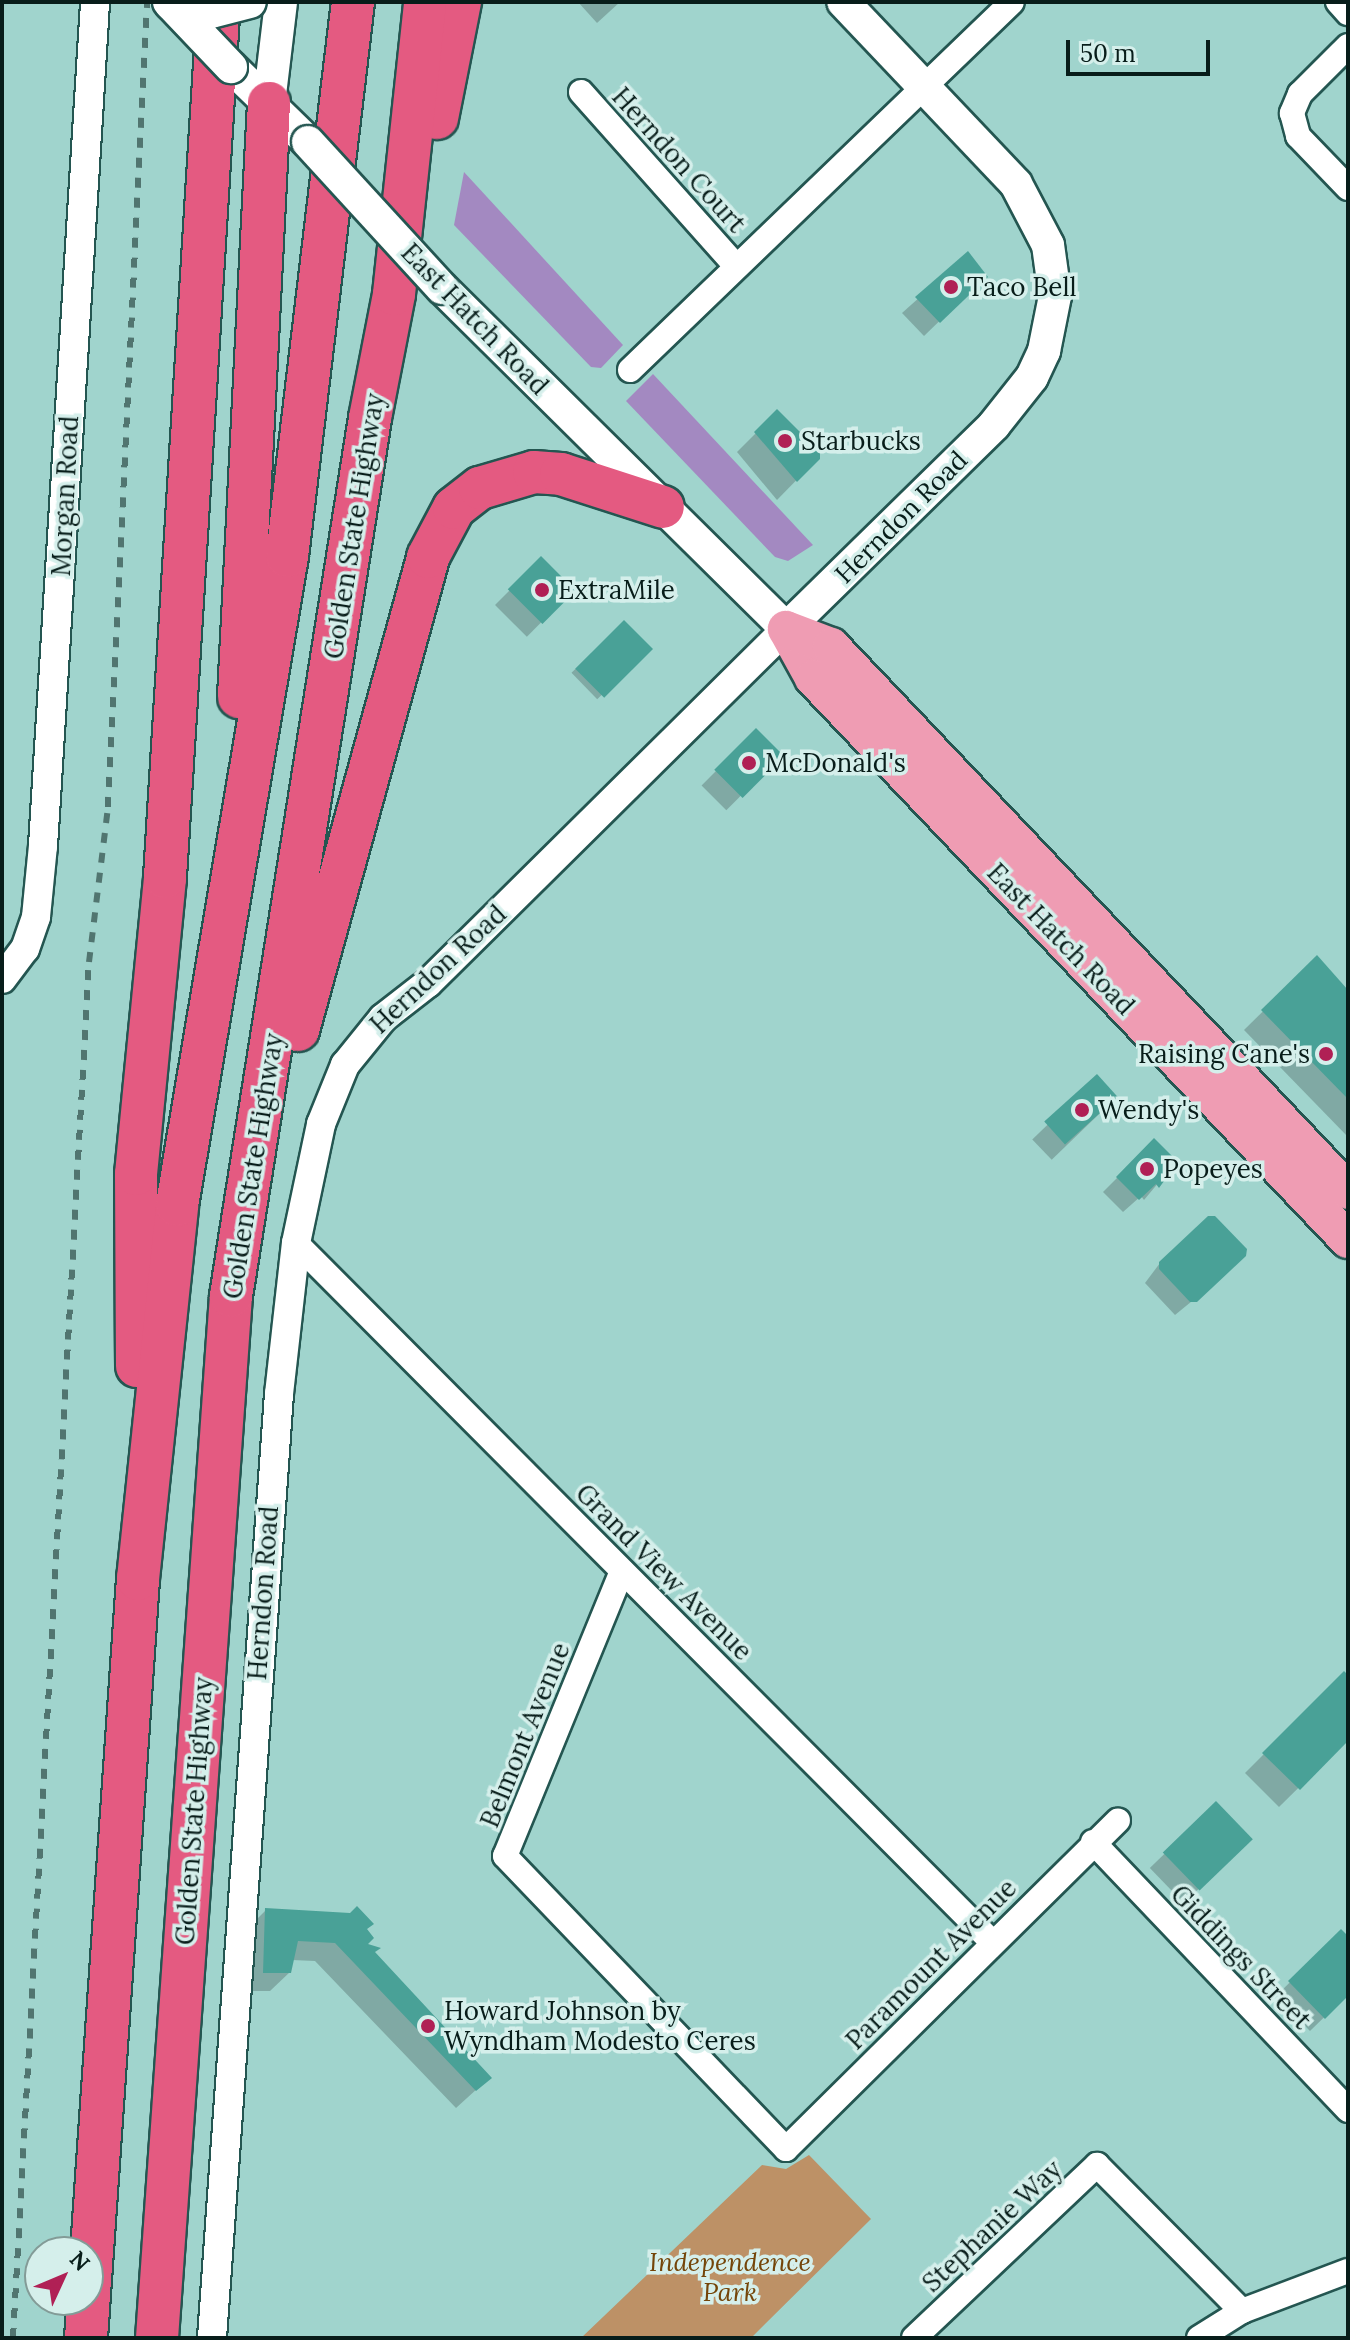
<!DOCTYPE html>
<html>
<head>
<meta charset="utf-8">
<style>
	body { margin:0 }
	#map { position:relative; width:1350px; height:2340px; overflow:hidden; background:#a0d4cd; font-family:Lora,serif }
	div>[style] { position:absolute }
	.green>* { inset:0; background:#bd9166 }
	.water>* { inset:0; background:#a389c1 }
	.shadow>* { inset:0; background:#0003; transform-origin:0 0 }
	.building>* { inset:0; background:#49a197; transform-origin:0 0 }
	.roads { filter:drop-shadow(2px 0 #245651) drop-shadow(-2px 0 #245651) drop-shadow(0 2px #245651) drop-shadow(0 -2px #245651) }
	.minor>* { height:24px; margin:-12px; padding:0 12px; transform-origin:12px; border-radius:12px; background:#fff }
	.tertiary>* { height:28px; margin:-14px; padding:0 14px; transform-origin:14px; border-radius:14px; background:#fff }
	.secondary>* { height:32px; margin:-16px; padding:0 16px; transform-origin:16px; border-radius:16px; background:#fff }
	.primary>* { height:36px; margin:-18px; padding:0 18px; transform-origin:18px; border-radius:18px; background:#ef9cb3 }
	.motorway>* { height:42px; margin:-21px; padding:0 21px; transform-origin:21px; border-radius:21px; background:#e45a81 }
	.rail>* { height:6px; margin-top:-3px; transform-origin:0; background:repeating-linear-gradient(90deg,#517570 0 10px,transparent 0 20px) }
	.bridges { filter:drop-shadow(2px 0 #245651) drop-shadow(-2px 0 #245651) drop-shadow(0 2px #245651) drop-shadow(0 -2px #245651) }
	.secondary-bridge>* { height:32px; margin:-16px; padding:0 16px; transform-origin:16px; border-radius:16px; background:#fff }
	.dots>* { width:22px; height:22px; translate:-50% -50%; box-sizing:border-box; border:4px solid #d5efeb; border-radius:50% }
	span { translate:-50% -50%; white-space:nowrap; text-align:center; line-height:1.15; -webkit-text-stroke:7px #d5efeb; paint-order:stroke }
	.street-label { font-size:26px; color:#081d1a }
	.poi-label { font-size:26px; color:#081d1a }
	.left { translate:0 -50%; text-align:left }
	.right { translate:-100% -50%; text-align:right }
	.park-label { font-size:26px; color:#744509; font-style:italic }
	.frame { position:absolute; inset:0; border:4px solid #081d1a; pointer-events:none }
	.north { position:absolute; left:24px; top:2236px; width:80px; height:80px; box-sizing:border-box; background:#d5efeb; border:2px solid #839b97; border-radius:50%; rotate:46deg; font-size:22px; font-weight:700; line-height:32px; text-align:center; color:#081d1a }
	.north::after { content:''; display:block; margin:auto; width:28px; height:36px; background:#b02055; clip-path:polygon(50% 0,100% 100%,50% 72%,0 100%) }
	.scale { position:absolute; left:1066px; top:40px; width:144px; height:36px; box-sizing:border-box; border:4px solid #081d1a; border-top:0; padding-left:10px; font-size:24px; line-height:28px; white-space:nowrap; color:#081d1a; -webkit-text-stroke:6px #d5efeb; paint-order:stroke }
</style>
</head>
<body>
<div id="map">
	<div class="green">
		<i style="clip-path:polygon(809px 2155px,871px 2219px,751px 2338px,581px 2338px,762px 2165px,786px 2169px)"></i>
	</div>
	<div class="water">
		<i style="clip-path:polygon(464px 172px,623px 345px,601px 368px,591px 367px,454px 225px)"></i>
		<i style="clip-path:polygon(653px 374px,813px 545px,788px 561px,775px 557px,626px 401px)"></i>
	</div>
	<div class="shadow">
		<i style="clip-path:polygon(578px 2px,620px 2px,597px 23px)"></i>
		<i style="clip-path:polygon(968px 254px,985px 277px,924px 336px,902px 313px)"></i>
		<i style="clip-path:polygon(777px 412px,818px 458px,777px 500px,737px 452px)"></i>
		<i style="left:541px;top:559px;width:45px;height:65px;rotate:45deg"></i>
		<i style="left:624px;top:622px;width:37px;height:73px;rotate:46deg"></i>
		<i style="left:756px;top:731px;width:35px;height:77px;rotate:45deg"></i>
		<i style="clip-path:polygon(1317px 958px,1348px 992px,1348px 1137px,1244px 1030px)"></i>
		<i style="left:1097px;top:1077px;width:28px;height:90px;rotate:46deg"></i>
		<i style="clip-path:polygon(1154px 1141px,1175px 1163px,1144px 1200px,1141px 1196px,1123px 1212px,1103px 1192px)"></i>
		<i style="clip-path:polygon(1160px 1263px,1230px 1270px,1175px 1315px,1145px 1283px)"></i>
		<i style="clip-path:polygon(1344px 1674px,1348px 1678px,1348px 1739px,1279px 1807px,1245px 1773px)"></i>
		<i style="left:1216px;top:1804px;width:49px;height:92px;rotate:46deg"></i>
		<i style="clip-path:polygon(266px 1910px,365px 1930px,364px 1945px,489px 2078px,456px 2108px,315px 1961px,292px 1960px,290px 1972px,270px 1991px,245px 1991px,247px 1929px)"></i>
		<i style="clip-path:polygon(1341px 1932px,1348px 1939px,1348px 1994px,1310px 2031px,1276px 1996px)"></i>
	</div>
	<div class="building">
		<i style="clip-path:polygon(968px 251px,988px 277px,940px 323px,915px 297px)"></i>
		<i style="clip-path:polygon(777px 409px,820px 452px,820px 459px,797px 482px,754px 432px)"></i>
		<i style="left:541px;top:556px;width:49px;height:47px;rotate:45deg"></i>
		<i style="left:624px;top:620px;width:41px;height:69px;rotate:45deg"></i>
		<i style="left:756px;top:728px;width:40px;height:59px;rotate:45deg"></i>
		<i style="clip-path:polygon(1317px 955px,1348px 990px,1348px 1099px,1261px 1010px)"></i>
		<i style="left:1097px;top:1074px;width:31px;height:71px;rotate:48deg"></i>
		<i style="clip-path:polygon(1154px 1138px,1178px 1162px,1159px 1188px,1156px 1184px,1139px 1200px,1116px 1177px)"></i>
		<i style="clip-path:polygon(1208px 1216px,1215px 1216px,1247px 1249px,1246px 1256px,1197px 1302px,1190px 1302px,1159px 1269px,1159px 1262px)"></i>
		<i style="clip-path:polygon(1344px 1671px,1348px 1675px,1348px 1741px,1300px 1790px,1262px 1753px)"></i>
		<i style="left:1216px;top:1801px;width:53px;height:74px;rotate:46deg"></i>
		<i style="clip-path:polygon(357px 1906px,374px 1924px,367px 1929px,374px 1938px,368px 1944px,381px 1948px,375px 1952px,492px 2078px,476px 2091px,335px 1943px,298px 1941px,291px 1973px,263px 1973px,265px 1908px,350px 1913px)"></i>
		<i style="clip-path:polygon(1341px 1929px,1348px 1936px,1348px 1996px,1325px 2019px,1288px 1981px)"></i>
	</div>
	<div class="roads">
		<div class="minor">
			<i style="left:1338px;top:2px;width:15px;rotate:48deg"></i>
			<i style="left:1348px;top:46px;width:68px;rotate:135deg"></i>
			<i style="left:1300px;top:94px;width:21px;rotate:113deg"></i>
			<i style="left:1292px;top:113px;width:24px;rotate:75deg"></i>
			<i style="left:1298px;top:136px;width:72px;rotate:46.1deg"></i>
			<i style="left:581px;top:92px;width:233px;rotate:48.3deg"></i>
			<i style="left:630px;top:370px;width:530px;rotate:-43.93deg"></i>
			<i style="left:296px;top:1243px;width:985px;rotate:45.12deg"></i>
			<i style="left:622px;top:1571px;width:308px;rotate:112.3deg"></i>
			<i style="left:505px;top:1856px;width:406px;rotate:46.2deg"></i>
			<i style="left:786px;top:2149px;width:467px;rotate:-44.7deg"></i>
			<i style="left:1093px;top:1842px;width:370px;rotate:46.4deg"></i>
			<i style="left:914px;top:2338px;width:252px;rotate:-43.4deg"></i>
			<i style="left:1097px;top:2165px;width:206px;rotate:45.2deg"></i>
			<i style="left:1199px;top:2338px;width:51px;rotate:-32.1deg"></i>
			<i style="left:1242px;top:2311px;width:113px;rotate:-20.7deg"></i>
		</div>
		<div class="tertiary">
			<i style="left:2px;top:979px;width:38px;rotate:-53deg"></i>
			<i style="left:25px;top:949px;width:34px;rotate:-71deg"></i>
			<i style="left:36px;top:917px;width:71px;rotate:-84.4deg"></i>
			<i style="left:43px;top:846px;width:846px;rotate:-86.47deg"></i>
			<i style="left:212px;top:2338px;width:946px;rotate:-85.94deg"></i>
			<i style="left:279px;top:1394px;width:152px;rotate:-83.6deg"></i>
			<i style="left:296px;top:1243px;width:122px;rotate:-78.1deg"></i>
			<i style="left:321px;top:1124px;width:64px;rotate:-67.9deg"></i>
			<i style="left:345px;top:1065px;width:60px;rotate:-51deg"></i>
			<i style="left:383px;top:1018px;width:57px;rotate:-37.9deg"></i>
			<i style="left:428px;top:983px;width:503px;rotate:-44.68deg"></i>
		</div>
		<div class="secondary">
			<i style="left:231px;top:67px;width:107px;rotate:44.2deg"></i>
			<i style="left:269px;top:103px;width:102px;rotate:-83.2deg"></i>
			<i style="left:442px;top:288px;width:484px;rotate:44.7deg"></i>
			<i style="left:786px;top:629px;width:291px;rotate:-44.4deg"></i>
			<i style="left:994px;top:425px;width:61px;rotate:-51.6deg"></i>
			<i style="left:1032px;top:377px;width:29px;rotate:-65deg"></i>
			<i style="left:1044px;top:351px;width:56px;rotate:-78.7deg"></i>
			<i style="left:1055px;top:296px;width:51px;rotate:-97.8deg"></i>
			<i style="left:1048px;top:245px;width:69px;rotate:-117.7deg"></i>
			<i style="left:1016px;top:184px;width:251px;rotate:-133.5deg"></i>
		</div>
		<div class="primary">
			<i style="left:786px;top:629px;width:56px;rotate:61.1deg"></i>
			<i style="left:813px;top:678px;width:776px;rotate:46.41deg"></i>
			<i style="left:786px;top:629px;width:48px;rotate:20.7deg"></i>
			<i style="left:831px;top:646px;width:751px;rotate:46.51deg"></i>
		</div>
		<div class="motorway">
			<i style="left:437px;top:118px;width:118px;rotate:-78.8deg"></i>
			<i style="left:239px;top:697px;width:595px;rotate:-87.11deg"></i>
			<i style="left:298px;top:1030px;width:491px;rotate:-74.6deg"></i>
			<i style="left:428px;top:557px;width:55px;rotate:-62deg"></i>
			<i style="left:454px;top:508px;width:33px;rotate:-38deg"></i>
			<i style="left:480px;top:488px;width:56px;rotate:-16.5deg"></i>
			<i style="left:534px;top:472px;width:27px;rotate:4deg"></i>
			<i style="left:561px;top:474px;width:107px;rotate:17.9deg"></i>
			<i style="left:137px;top:1366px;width:192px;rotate:-90.3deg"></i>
			<i style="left:136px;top:1174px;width:298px;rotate:-84.4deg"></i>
			<i style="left:165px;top:877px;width:864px;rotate:-86.48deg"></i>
			<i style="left:86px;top:2338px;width:761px;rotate:-86.08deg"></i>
			<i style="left:138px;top:1579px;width:376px;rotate:-84deg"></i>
			<i style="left:177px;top:1205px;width:658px;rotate:-80.38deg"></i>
			<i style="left:287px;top:556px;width:558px;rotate:-83.21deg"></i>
			<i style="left:157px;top:2338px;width:1045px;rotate:-85.94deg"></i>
			<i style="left:231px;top:1296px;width:889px;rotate:-81deg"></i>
			<i style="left:370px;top:418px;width:126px;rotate:-79deg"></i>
			<i style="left:394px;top:294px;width:294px;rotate:-83.9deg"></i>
		</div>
	</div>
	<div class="rail">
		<i style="left:13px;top:2338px;width:1378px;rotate:-86.84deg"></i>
		<i style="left:89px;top:962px;width:156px;rotate:-83deg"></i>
		<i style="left:108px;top:807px;width:806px;rotate:-87.23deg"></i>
	</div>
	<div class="bridges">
		<div class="secondary-bridge">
			<i style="left:169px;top:2px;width:90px;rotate:46.4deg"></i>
			<i style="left:171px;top:4px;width:41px;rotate:11.3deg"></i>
			<i style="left:211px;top:12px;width:40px;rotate:-14.4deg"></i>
			<i style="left:308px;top:142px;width:198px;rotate:47.5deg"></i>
		</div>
	</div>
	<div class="dots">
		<i style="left:951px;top:287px;background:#b02055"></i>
		<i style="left:785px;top:441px;background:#b02055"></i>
		<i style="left:542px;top:590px;background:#b02055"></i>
		<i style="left:749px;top:763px;background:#b02055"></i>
		<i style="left:1326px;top:1054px;background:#b02055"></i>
		<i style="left:1082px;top:1110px;background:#b02055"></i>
		<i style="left:1147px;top:1169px;background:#b02055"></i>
		<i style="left:428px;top:2026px;background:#b02055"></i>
	</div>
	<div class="street-label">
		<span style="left:679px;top:160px;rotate:48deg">Herndon Court</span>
		<span style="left:475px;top:319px;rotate:46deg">East Hatch Road</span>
		<span style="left:65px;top:496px;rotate:-87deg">Morgan Road</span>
		<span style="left:901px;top:517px;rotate:-45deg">Herndon Road</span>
		<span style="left:354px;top:526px;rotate:-81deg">Golden State Highway</span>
		<span style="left:1061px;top:939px;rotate:46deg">East Hatch Road</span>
		<span style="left:438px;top:969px;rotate:-43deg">Herndon Road</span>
		<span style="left:253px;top:1166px;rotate:-81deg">Golden State Highway</span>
		<span style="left:664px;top:1572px;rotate:45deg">Grand View Avenue</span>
		<span style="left:263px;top:1593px;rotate:-86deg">Herndon Road</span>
		<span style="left:525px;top:1735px;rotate:-68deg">Belmont Avenue</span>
		<span style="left:194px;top:1811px;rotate:-86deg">Golden State Highway</span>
		<span style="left:1241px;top:1957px;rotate:46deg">Giddings Street</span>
		<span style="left:931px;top:1964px;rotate:-45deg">Paramount Avenue</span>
		<span style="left:992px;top:2226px;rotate:-43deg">Stephanie Way</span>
	</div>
	<div class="poi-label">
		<span class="left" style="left:967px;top:287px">Taco Bell</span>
		<span class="left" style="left:801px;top:441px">Starbucks</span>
		<span class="left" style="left:558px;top:590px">ExtraMile</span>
		<span class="left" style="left:765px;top:763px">McDonald's</span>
		<span class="right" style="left:1310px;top:1054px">Raising Cane's</span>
		<span class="left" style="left:1098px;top:1110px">Wendy's</span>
		<span class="left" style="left:1163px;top:1169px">Popeyes</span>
		<span class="left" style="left:444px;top:2026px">Howard Johnson by<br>Wyndham Modesto Ceres</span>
	</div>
	<div class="park-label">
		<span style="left:730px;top:2277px">Independence<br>Park</span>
	</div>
	<div class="frame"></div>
	<div class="north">N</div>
	<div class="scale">50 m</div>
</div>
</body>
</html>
